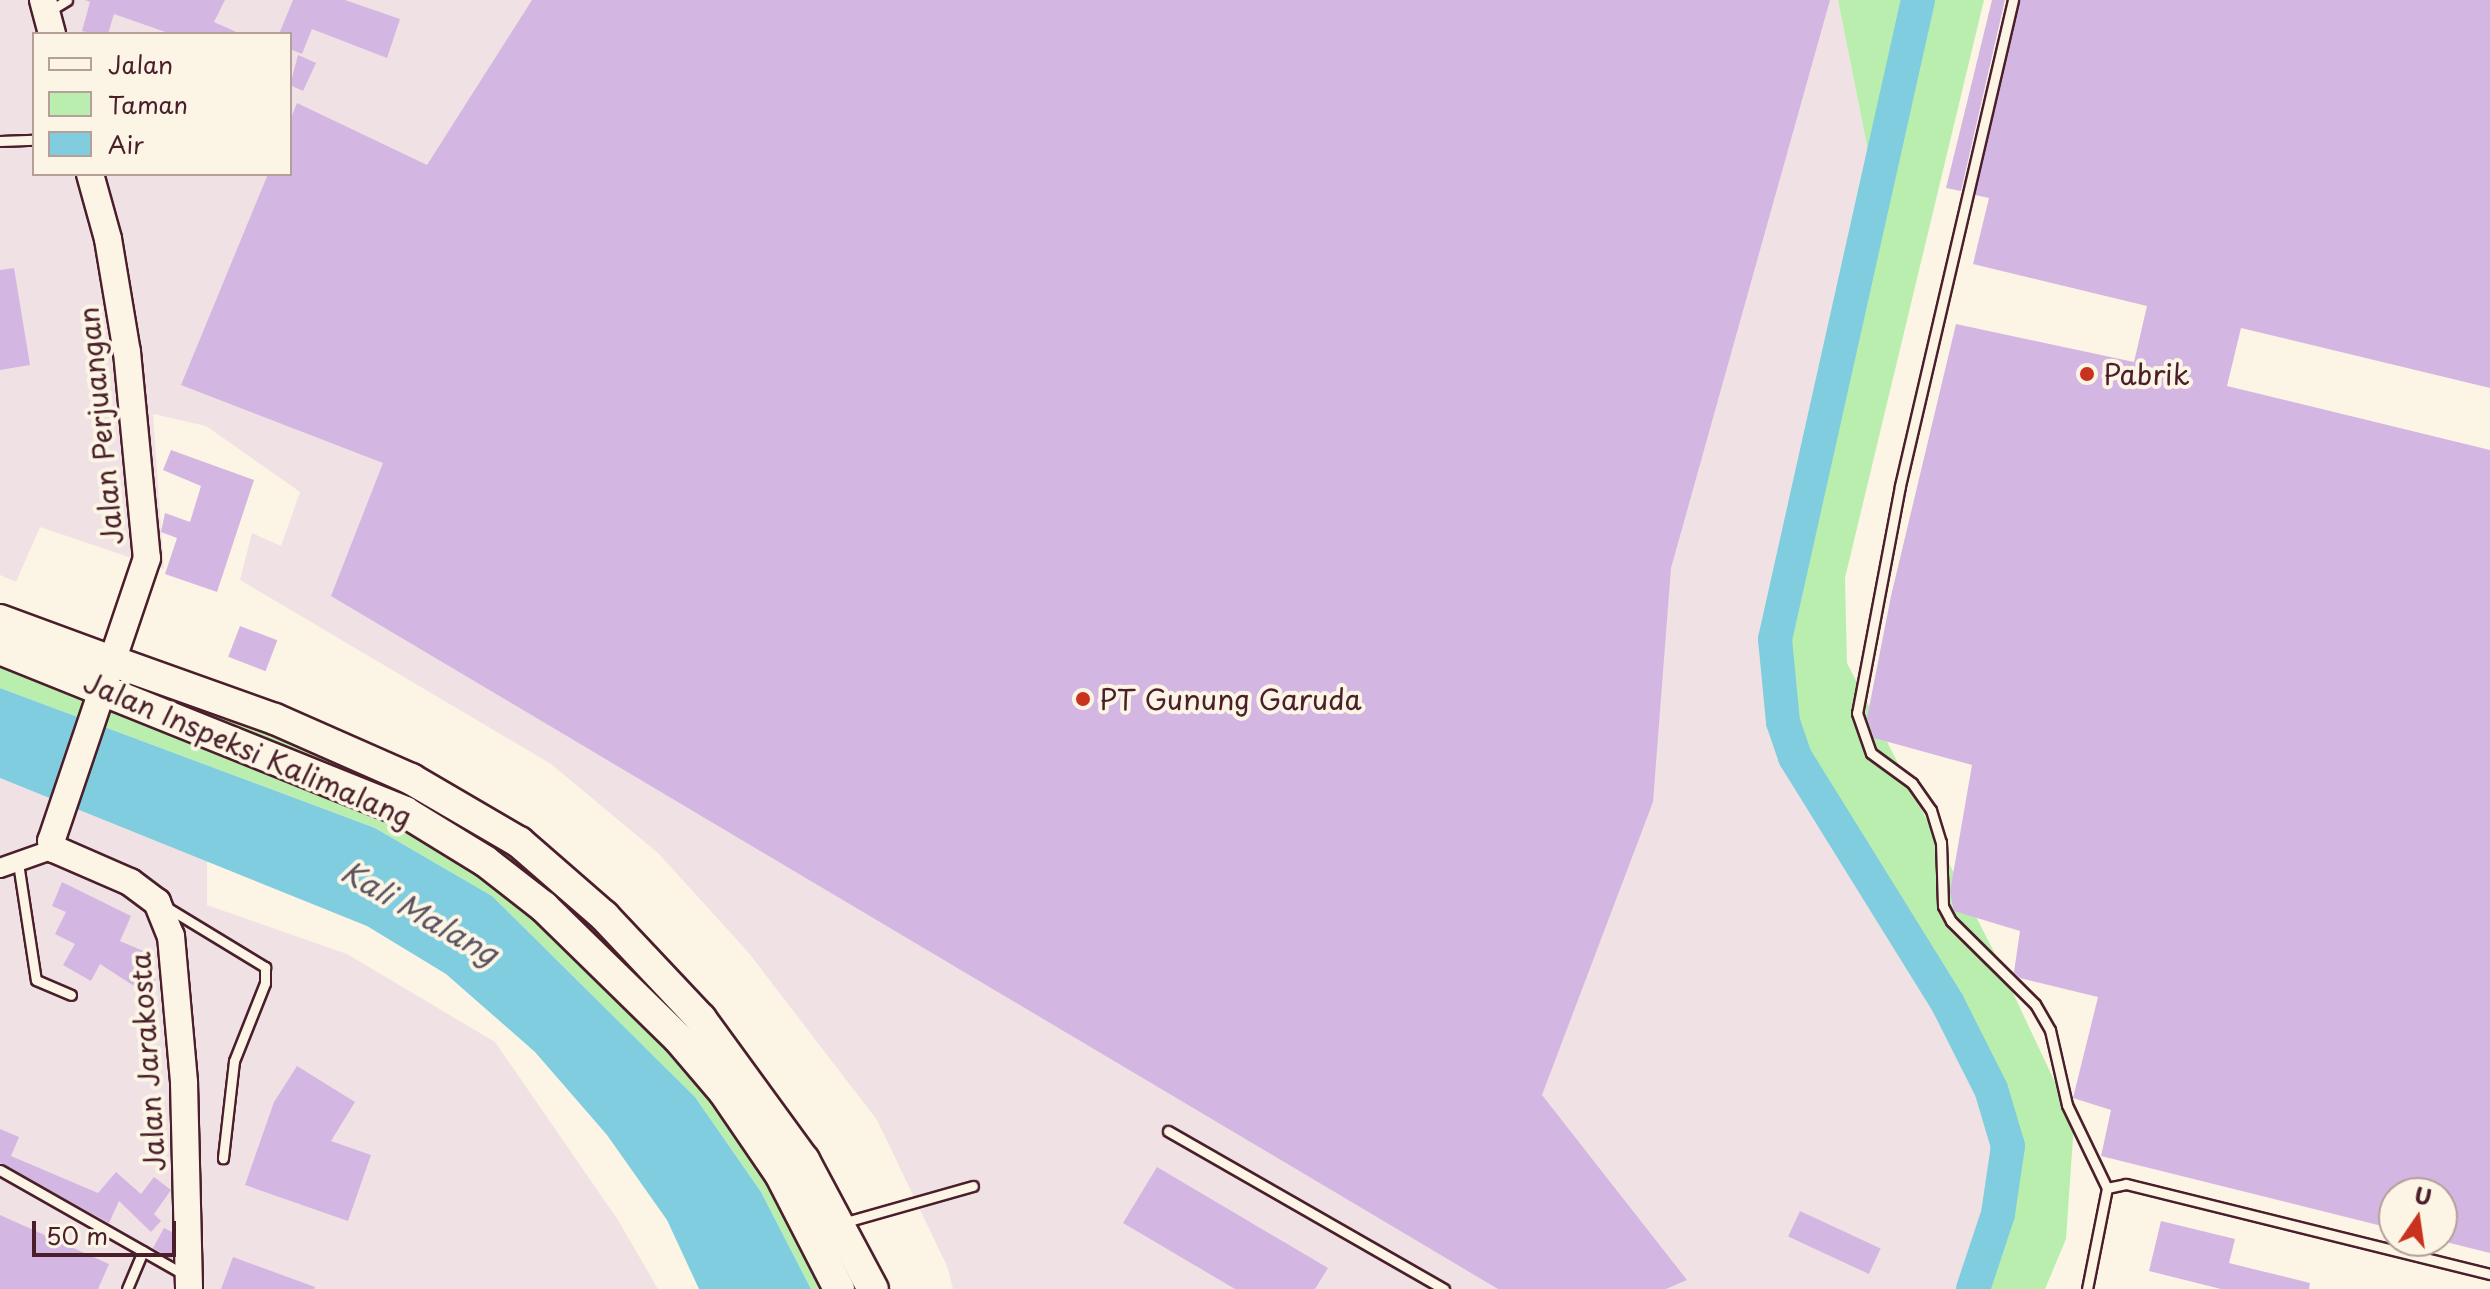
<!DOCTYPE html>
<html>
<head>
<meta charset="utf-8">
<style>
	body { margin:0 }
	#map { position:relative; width:2490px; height:1289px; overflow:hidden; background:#fcf5e5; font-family:"Playpen Sans",sans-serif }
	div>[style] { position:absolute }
	.built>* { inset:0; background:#f0e2e4 }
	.green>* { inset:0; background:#b9eeaf }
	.water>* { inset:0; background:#80cddf }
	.river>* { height:34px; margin:-17px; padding:0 17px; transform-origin:17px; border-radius:17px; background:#80cddf }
	.building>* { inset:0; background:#d4b6e3; transform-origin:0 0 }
	.roads { filter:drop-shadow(2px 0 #4a1f2b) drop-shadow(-2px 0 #4a1f2b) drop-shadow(0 2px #4a1f2b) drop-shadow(0 -2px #4a1f2b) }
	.lane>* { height:9px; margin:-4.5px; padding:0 4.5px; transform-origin:4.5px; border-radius:4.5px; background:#fcf5e5 }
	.street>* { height:18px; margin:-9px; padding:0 9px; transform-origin:9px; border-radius:9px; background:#fcf5e5 }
	.secondary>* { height:26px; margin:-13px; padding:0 13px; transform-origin:13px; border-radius:13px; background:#fcf5e5 }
	.primary>* { height:30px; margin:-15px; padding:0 15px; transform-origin:15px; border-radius:15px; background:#fcf5e5 }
	.dots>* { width:22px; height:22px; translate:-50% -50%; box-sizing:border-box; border:4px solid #fcf5e5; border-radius:50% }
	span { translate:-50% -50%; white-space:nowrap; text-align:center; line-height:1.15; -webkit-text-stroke:8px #fcf5e5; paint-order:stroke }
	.poi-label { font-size:28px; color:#4a1f2b }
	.left { translate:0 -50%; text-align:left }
	.street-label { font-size:28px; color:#4a1f2b }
	.water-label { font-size:30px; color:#5a5361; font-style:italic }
	.legend { position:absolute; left:32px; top:32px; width:260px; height:144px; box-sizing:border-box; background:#fcf5e5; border:2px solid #b59f9b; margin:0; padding:10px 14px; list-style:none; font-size:24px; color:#4a1f2b }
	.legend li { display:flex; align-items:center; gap:16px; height:40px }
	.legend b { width:40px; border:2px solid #b59f9b }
	.north { position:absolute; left:2378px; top:1177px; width:80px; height:80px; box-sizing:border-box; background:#fcf5e5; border:2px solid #b59f9b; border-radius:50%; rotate:13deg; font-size:22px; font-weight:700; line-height:32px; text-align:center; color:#4a1f2b }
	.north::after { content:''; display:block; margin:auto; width:28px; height:36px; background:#c8321e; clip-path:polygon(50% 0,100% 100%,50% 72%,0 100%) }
	.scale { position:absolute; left:32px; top:1221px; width:144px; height:36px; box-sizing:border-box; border:4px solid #4a1f2b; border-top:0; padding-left:10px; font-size:24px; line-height:28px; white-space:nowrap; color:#4a1f2b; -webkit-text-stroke:6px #fcf5e5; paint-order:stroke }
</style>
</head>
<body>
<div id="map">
	<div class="built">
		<i style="clip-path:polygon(evenodd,0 0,1838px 0,1876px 191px,1775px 639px,1783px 722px,1795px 757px,1950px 1007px,1991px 1089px,2008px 1146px,1998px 1214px,1973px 1289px,953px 1289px,947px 1266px,877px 1120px,748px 952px,658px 853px,551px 764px,240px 580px,252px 533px,281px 546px,300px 492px,206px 426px,153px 414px,164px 569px,40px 527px,16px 582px,0 575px,0 0,34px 34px,290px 34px,290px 174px,34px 174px,34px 34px)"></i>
		<i style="clip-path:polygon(0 778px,207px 858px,207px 905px,347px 954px,495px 1042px,618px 1220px,658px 1289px,0 1289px)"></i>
	</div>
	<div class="green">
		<i style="clip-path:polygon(1838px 0,1984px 0,1845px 578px,1847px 663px,1992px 948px,2074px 1123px,2066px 1239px,2045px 1289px,1973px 1289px,1998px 1214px,2008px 1146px,1991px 1089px,1950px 1007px,1795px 757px,1779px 692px,1775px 639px,1785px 582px,1896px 105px,1876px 191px)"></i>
		<i style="clip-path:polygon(0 620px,275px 719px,566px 884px,544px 906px,677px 1038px,873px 1289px,811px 1289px,761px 1192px,695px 1097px,492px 896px,375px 828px,0 688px)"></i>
	</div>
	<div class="water">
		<i style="clip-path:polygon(0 688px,375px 828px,492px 896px,695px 1097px,761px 1192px,811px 1289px,699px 1289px,667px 1220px,607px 1135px,535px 1052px,446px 974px,367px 926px,0 778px)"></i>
	</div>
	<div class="river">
		<i style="left:1918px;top:0;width:655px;rotate:102.61deg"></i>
		<i style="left:1775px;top:639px;width:83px;rotate:84.5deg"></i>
		<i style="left:1783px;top:722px;width:37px;rotate:71deg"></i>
		<i style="left:1795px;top:757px;width:291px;rotate:58.2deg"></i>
		<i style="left:1948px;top:1004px;width:95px;rotate:63.2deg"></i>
		<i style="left:1991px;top:1089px;width:59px;rotate:73.4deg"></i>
		<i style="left:2008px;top:1146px;width:69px;rotate:98.4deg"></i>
		<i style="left:1998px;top:1214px;width:79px;rotate:108.4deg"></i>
	</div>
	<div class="building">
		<i style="clip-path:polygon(85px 0,225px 0,214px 22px,241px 34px,171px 34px,114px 14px,108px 34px,93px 34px,82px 31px,90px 2px)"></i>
		<i style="clip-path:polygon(293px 0,345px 0,400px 19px,387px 58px,312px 29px,302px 54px,290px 49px,290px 34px,279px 34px)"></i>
		<i style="clip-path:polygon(532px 0,1830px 0,1671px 568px,1653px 802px,1542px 1095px,1687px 1280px,1666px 1289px,1498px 1289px,331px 596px,383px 463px,181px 385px,268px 174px,290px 174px,290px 120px,297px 103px,427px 165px)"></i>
		<i style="clip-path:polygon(1992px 0,2005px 0,1961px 191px,1946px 188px)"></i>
		<i style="clip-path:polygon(2020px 0,2490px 0,2490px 388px,2241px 328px,2227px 386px,2490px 450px,2490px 1253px,2442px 1241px,2442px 1193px,2394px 1193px,2394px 1229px,2101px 1156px,2111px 1110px,2073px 1098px,2098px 997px,2020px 978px,2014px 972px,2020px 931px,1954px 911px,1950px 892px,1972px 765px,1874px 738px,1867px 718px,1891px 596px,1956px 324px,2134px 362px,2147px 306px,1973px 264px,1989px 198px,1975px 195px)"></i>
		<i style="clip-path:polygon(298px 55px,316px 63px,303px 91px,290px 85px)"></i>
		<i style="clip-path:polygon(14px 268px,30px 365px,0 370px,0 270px)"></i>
		<i style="clip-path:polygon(171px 450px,254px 480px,217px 592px,165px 574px,177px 538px,161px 532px,165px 513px,190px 522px,201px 486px,163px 470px)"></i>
		<i style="left:240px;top:626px;width:40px;height:33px;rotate:21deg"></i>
		<i style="clip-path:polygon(62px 882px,131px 916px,120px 941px,148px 953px,140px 971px,156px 979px,148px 995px,100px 964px,91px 981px,63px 965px,75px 944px,55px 934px,66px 912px,52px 906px)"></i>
		<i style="clip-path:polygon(297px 1066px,355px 1102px,331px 1141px,371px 1155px,348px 1221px,245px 1185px,274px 1102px)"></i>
		<i style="clip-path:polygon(0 1129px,19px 1137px,11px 1156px,98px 1193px,116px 1172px,141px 1194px,154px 1177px,171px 1190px,154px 1214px,161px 1221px,151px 1232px,119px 1201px,109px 1223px,0 1163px)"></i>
		<i style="clip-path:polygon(1157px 1167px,1328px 1268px,1315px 1289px,1235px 1289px,1123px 1223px)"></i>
		<i style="left:1800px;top:1211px;width:89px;height:28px;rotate:25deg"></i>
		<i style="clip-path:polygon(0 1215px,109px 1264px,98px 1289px,0 1289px)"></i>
		<i style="clip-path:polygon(2161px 1221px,2235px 1239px,2229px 1263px,2310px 1283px,2309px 1289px,2221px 1289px,2149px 1271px)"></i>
		<i style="clip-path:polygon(164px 1228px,172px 1232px,172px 1259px,153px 1248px)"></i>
		<i style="clip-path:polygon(233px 1257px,315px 1287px,314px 1289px,221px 1289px)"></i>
	</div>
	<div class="roads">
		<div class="lane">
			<i style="left:2013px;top:0;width:499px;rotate:103.1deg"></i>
			<i style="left:1900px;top:486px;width:231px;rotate:100.7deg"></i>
			<i style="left:1857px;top:713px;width:42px;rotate:70.7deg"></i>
			<i style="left:1871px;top:753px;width:51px;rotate:36.2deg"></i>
			<i style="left:1912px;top:783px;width:33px;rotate:55deg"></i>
			<i style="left:1931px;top:810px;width:34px;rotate:73deg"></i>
			<i style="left:1941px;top:842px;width:64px;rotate:88.2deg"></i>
			<i style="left:1943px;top:906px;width:17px;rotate:62deg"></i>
			<i style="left:1951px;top:921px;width:118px;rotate:44.7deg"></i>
			<i style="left:2035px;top:1004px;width:30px;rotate:60deg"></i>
			<i style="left:2050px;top:1030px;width:77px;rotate:77.2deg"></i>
			<i style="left:2067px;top:1105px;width:92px;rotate:64.3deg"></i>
			<i style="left:2107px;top:1188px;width:103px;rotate:101.2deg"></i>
			<i style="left:49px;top:11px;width:21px;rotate:-31deg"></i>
			<i style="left:0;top:141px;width:34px;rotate:-2deg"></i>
			<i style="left:18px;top:863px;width:118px;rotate:81.3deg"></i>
			<i style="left:36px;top:980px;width:38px;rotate:23deg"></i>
			<i style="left:168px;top:908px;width:114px;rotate:31.3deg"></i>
			<i style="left:265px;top:967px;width:16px;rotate:90deg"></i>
			<i style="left:265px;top:983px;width:84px;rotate:111.7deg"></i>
			<i style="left:234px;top:1061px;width:98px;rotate:96.5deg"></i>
			<i style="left:1168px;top:1131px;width:318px;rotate:29.8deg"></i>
			<i style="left:0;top:1170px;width:213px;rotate:29.6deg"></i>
			<i style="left:2107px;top:1188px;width:19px;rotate:-12deg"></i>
			<i style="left:2126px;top:1184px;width:375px;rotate:13.9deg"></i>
			<i style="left:842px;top:1223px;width:136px;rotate:-15.8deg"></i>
			<i style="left:127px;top:1289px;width:41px;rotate:-67.2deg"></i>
		</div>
		<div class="street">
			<i style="left:0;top:868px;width:57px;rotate:-19.4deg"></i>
		</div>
		<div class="secondary">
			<i style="left:43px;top:0;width:35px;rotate:75deg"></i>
			<i style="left:90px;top:174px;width:67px;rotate:74.5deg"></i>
			<i style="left:108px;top:239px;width:115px;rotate:80.5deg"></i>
			<i style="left:127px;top:352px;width:207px;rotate:84.5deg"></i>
			<i style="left:147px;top:558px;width:299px;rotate:108.7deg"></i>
			<i style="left:51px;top:841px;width:9px;rotate:69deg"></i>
			<i style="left:54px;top:849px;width:83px;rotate:23.5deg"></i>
			<i style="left:130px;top:882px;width:34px;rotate:37deg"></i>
			<i style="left:157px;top:902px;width:37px;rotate:68deg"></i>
			<i style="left:171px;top:936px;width:148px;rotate:84.9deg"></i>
			<i style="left:184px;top:1083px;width:206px;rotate:88.6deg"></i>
		</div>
		<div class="primary">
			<i style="left:0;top:620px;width:118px;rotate:20.3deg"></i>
			<i style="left:0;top:649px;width:437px;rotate:21.9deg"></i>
			<i style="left:405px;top:812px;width:94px;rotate:31.5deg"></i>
			<i style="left:485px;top:861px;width:75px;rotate:37.9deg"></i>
			<i style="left:544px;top:907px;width:187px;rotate:44.4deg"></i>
			<i style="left:678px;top:1038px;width:71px;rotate:49.6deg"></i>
			<i style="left:724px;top:1092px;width:99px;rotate:55.7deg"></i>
			<i style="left:780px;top:1174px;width:129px;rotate:62.8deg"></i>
			<i style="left:63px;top:672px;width:50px;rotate:-12.7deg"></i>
			<i style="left:112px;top:661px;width:173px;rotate:19.6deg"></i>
			<i style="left:275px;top:719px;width:149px;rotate:23.8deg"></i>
			<i style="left:411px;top:779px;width:125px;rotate:30.3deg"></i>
			<i style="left:519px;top:842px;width:113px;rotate:41deg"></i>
			<i style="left:604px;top:916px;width:141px;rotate:46.7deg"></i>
			<i style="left:701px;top:1019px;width:175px;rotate:53.9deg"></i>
			<i style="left:804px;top:1160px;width:146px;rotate:61.9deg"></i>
		</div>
	</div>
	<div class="dots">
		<i style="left:2087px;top:374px;background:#c8321e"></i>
		<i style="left:1083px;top:699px;background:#c8321e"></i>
	</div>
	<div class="poi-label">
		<span class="left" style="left:2103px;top:374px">Pabrik</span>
		<span class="left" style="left:1099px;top:699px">PT Gunung Garuda</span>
	</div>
	<div class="street-label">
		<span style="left:100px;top:426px;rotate:-96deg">Jalan Perjuangan</span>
		<span style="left:248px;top:749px;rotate:23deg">Jalan Inspeksi Kalimalang</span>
		<span style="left:147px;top:1062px;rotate:-94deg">Jalan Jarakosta</span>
	</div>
	<div class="water-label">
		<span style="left:420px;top:912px;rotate:30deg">Kali Malang</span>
	</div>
	<ul class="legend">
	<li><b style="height:10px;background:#fcf5e5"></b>Jalan</li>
	<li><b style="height:22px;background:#b9eeaf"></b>Taman</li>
	<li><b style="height:22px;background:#80cddf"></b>Air</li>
	</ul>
	<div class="north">U</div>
	<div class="scale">50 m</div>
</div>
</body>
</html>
